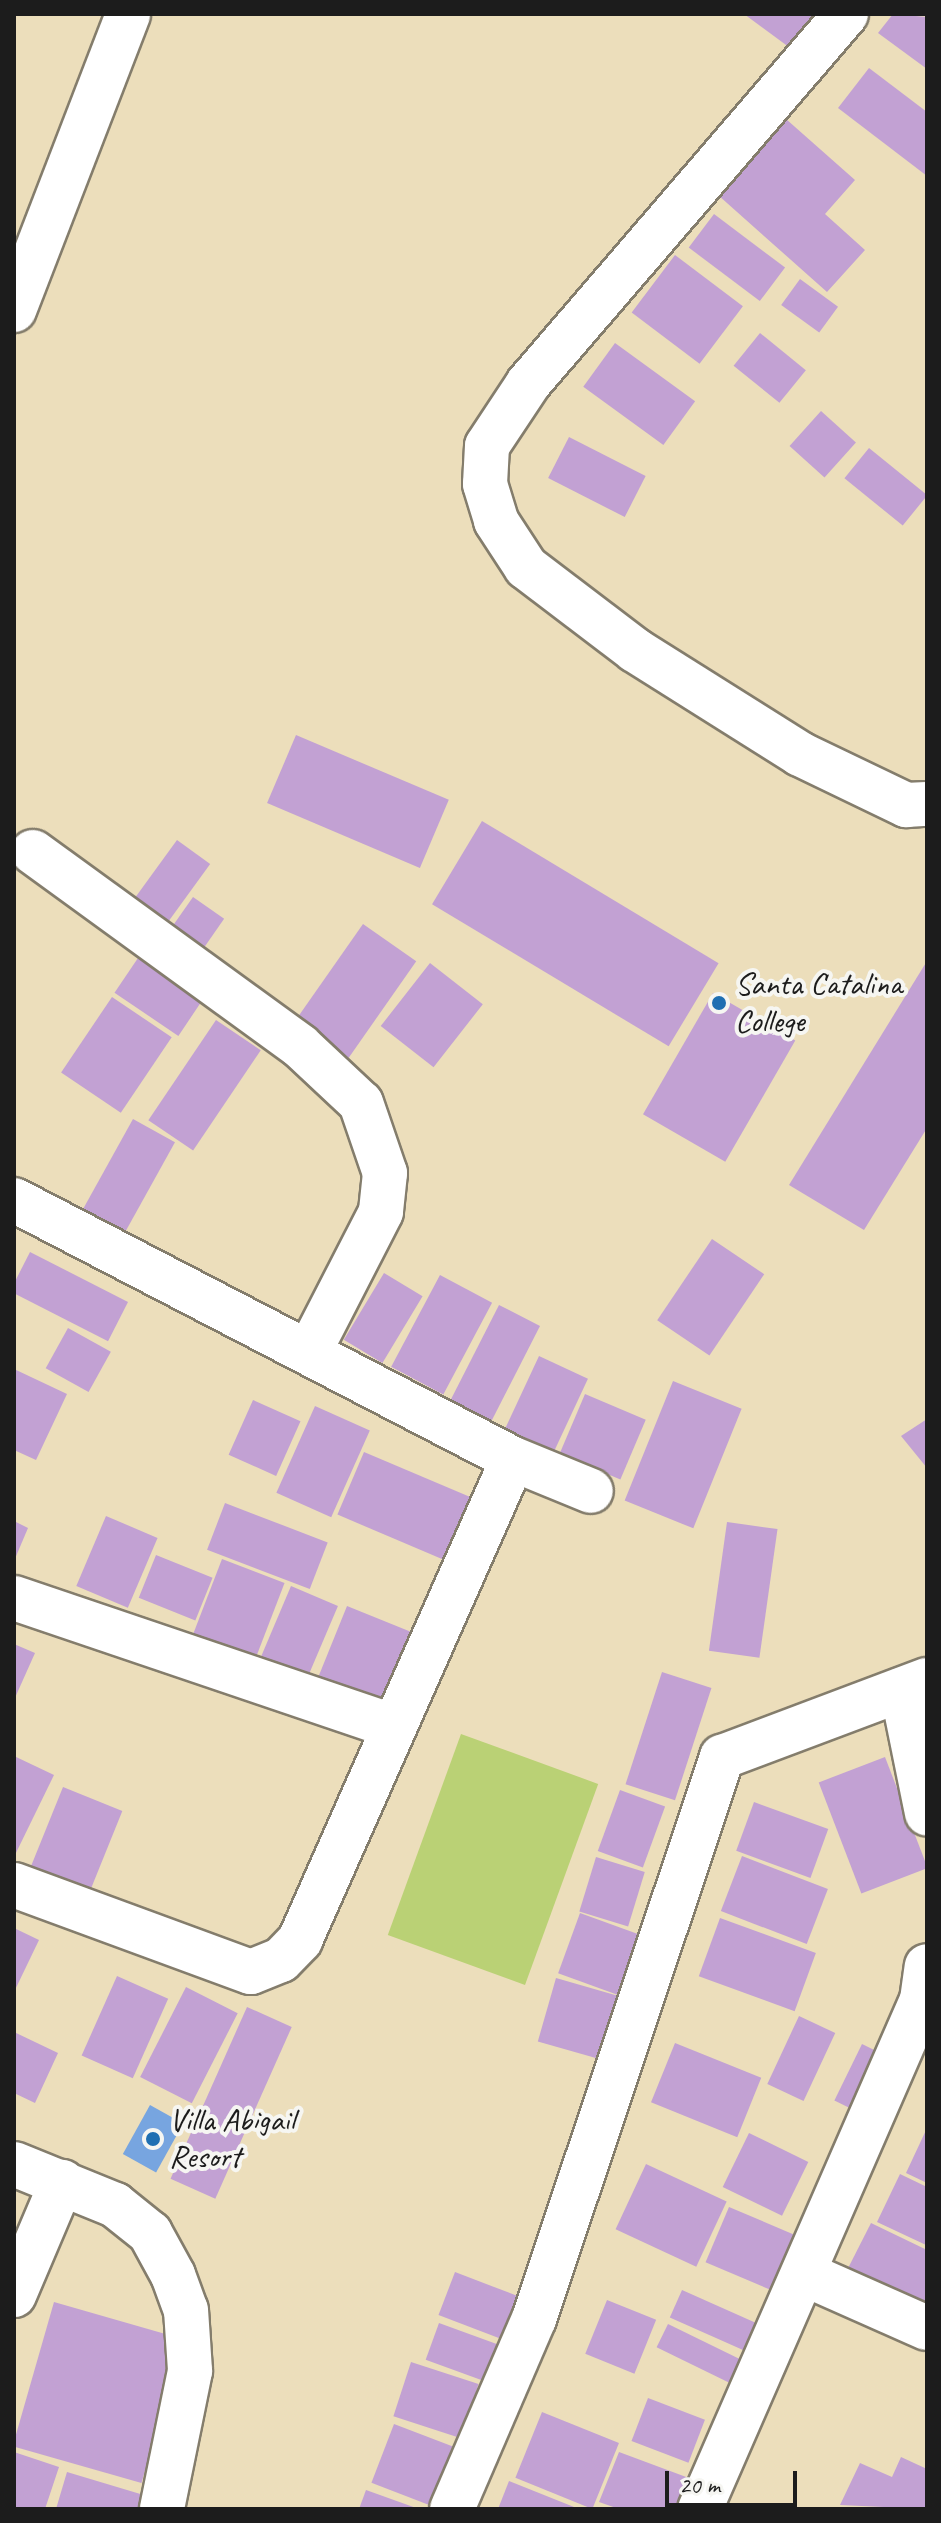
<!DOCTYPE html>
<html>
<head>
<meta charset="utf-8">
<style>
	body { margin:0 }
	#map { position:relative; width:941px; height:2523px; overflow:hidden; background:#ecdebb; font-family:Caveat,sans-serif }
	div>[style] { position:absolute }
	.green>* { inset:0; background:#bad175; transform-origin:0 0 }
	.water>* { inset:0; background:#77a5e0; transform-origin:0 0 }
	.building>* { inset:0; background:#c2a1d3; transform-origin:0 0 }
	.roads { filter:drop-shadow(2px 0 #847d6c) drop-shadow(-2px 0 #847d6c) drop-shadow(0 2px #847d6c) drop-shadow(0 -2px #847d6c) }
	.minor>* { height:44px; margin:-22px; padding:0 22px; transform-origin:22px; border-radius:22px; background:#fff }
	.dots>* { width:22px; height:22px; translate:-50% -50%; box-sizing:border-box; border:4px solid #f6f6f2; border-radius:50% }
	span { translate:-50% -50%; white-space:nowrap; text-align:center; line-height:1.15; -webkit-text-stroke:8px #f6f6f2; paint-order:stroke }
	.poi-label { font-size:32px; color:#1c1c1c }
	.left { translate:0 -50%; text-align:left }
	.frame { position:absolute; inset:0; border:16px solid #1c1c1c; pointer-events:none }
	.scale { position:absolute; left:665px; top:2471px; width:132px; height:36px; box-sizing:border-box; border:4px solid #1c1c1c; border-top:0; padding-left:10px; font-size:24px; line-height:28px; white-space:nowrap; color:#1c1c1c; -webkit-text-stroke:6px #f6f6f2; paint-order:stroke }
</style>
</head>
<body>
<div id="map">
	<div class="green">
		<i style="left:461px;top:1734px;width:146px;height:214px;rotate:20deg"></i>
	</div>
	<div class="water">
		<i style="left:150px;top:2105px;width:38px;height:56px;rotate:29deg"></i>
	</div>
	<div class="building">
		<i style="clip-path:polygon(744px 14px,832px 14px,801px 56px)"></i>
		<i style="clip-path:polygon(893px 14px,927px 17px,927px 69px,878px 33px)"></i>
		<i style="clip-path:polygon(869px 68px,927px 112px,927px 176px,838px 108px)"></i>
		<i style="clip-path:polygon(786px 119px,855px 180px,825px 214px,865px 250px,827px 292px,718px 195px)"></i>
		<i style="left:714px;top:214px;width:89px;height:42px;rotate:37deg"></i>
		<i style="left:675px;top:255px;width:85px;height:72px;rotate:37deg"></i>
		<i style="left:800px;top:279px;width:47px;height:32px;rotate:36deg"></i>
		<i style="left:760px;top:333px;width:59px;height:42px;rotate:39deg"></i>
		<i style="left:615px;top:343px;width:99px;height:54px;rotate:36deg"></i>
		<i style="left:821px;top:411px;width:47px;height:47px;rotate:42deg"></i>
		<i style="left:569px;top:437px;width:86px;height:46px;rotate:27deg"></i>
		<i style="left:869px;top:448px;width:75px;height:39px;rotate:39deg"></i>
		<i style="left:296px;top:735px;width:166px;height:74px;rotate:23deg"></i>
		<i style="left:482px;top:821px;width:276px;height:97px;rotate:31deg"></i>
		<i style="left:177px;top:840px;width:41px;height:76px;rotate:36deg"></i>
		<i style="left:193px;top:897px;width:38px;height:41px;rotate:35deg"></i>
		<i style="left:363px;top:924px;width:65px;height:118px;rotate:35deg"></i>
		<i style="left:138px;top:958px;width:77px;height:42px;rotate:34deg"></i>
		<i style="clip-path:polygon(927px 961px,927px 1128px,864px 1230px,789px 1185px)"></i>
		<i style="left:430px;top:963px;width:67px;height:80px;rotate:38deg"></i>
		<i style="left:713px;top:993px;width:95px;height:140px;rotate:30deg"></i>
		<i style="left:112px;top:997px;width:72px;height:91px;rotate:34deg"></i>
		<i style="left:216px;top:1020px;width:54px;height:121px;rotate:34deg"></i>
		<i style="left:133px;top:1119px;width:48px;height:105px;rotate:29deg"></i>
		<i style="left:712px;top:1239px;width:63px;height:98px;rotate:34deg"></i>
		<i style="left:30px;top:1252px;width:110px;height:44px;rotate:27deg"></i>
		<i style="left:384px;top:1273px;width:45px;height:78px;rotate:31deg"></i>
		<i style="left:440px;top:1275px;width:59px;height:104px;rotate:28deg"></i>
		<i style="left:499px;top:1305px;width:46px;height:108px;rotate:27deg"></i>
		<i style="left:68px;top:1328px;width:49px;height:46px;rotate:29deg"></i>
		<i style="left:539px;top:1356px;width:54px;height:80px;rotate:25deg"></i>
		<i style="clip-path:polygon(14px 1369px,67px 1394px,36px 1460px,14px 1450px)"></i>
		<i style="left:673px;top:1381px;width:74px;height:129px;rotate:22deg"></i>
		<i style="left:585px;top:1394px;width:66px;height:65px;rotate:23deg"></i>
		<i style="left:253px;top:1400px;width:52px;height:60px;rotate:24deg"></i>
		<i style="left:315px;top:1406px;width:60px;height:95px;rotate:24deg"></i>
		<i style="clip-path:polygon(927px 1419px,927px 1468px,901px 1436px)"></i>
		<i style="left:364px;top:1452px;width:118px;height:68px;rotate:23deg"></i>
		<i style="left:225px;top:1503px;width:110px;height:50px;rotate:21deg"></i>
		<i style="left:106px;top:1516px;width:56px;height:76px;rotate:23deg"></i>
		<i style="clip-path:polygon(14px 1521px,28px 1528px,14px 1561px)"></i>
		<i style="left:727px;top:1522px;width:51px;height:130px;rotate:8deg"></i>
		<i style="left:156px;top:1555px;width:61px;height:46px;rotate:22deg"></i>
		<i style="left:222px;top:1559px;width:67px;height:100px;rotate:21deg"></i>
		<i style="left:291px;top:1586px;width:51px;height:80px;rotate:23deg"></i>
		<i style="left:347px;top:1606px;width:68px;height:79px;rotate:22deg"></i>
		<i style="clip-path:polygon(14px 1644px,35px 1653px,14px 1700px)"></i>
		<i style="left:662px;top:1672px;width:52px;height:118px;rotate:18deg"></i>
		<i style="clip-path:polygon(14px 1756px,54px 1775px,14px 1857px)"></i>
		<i style="left:885px;top:1757px;width:119px;height:71px;rotate:69deg"></i>
		<i style="left:63px;top:1787px;width:64px;height:93px;rotate:22deg"></i>
		<i style="left:620px;top:1790px;width:48px;height:65px;rotate:20deg"></i>
		<i style="left:754px;top:1802px;width:79px;height:52px;rotate:20deg"></i>
		<i style="left:742px;top:1856px;width:92px;height:59px;rotate:21deg"></i>
		<i style="left:596px;top:1857px;width:51px;height:57px;rotate:17deg"></i>
		<i style="left:580px;top:1913px;width:66px;height:64px;rotate:20deg"></i>
		<i style="left:720px;top:1918px;width:102px;height:62px;rotate:20deg"></i>
		<i style="clip-path:polygon(14px 1928px,39px 1940px,14px 1992px)"></i>
		<i style="left:117px;top:1976px;width:56px;height:87px;rotate:24deg"></i>
		<i style="left:556px;top:1978px;width:74px;height:66px;rotate:16deg"></i>
		<i style="left:186px;top:1987px;width:58px;height:101px;rotate:27deg"></i>
		<i style="left:247px;top:2007px;width:49px;height:188px;rotate:24deg"></i>
		<i style="left:799px;top:2016px;width:40px;height:75px;rotate:25deg"></i>
		<i style="clip-path:polygon(14px 2032px,58px 2053px,35px 2103px,14px 2093px)"></i>
		<i style="left:675px;top:2043px;width:93px;height:64px;rotate:22deg"></i>
		<i style="left:862px;top:2044px;width:34px;height:63px;rotate:26deg"></i>
		<i style="clip-path:polygon(927px 2128px,927px 2183px,906px 2173px)"></i>
		<i style="left:749px;top:2133px;width:66px;height:60px;rotate:26deg"></i>
		<i style="left:646px;top:2164px;width:89px;height:72px;rotate:25deg"></i>
		<i style="clip-path:polygon(900px 2174px,927px 2187px,926px 2245px,877px 2222px)"></i>
		<i style="left:729px;top:2207px;width:85px;height:60px;rotate:23deg"></i>
		<i style="clip-path:polygon(871px 2223px,927px 2250px,927px 2315px,841px 2282px)"></i>
		<i style="left:455px;top:2272px;width:75px;height:46px;rotate:21deg"></i>
		<i style="left:682px;top:2290px;width:90px;height:30px;rotate:24deg"></i>
		<i style="left:607px;top:2300px;width:53px;height:58px;rotate:22deg"></i>
		<i style="left:54px;top:2302px;width:134px;height:150px;rotate:16deg"></i>
		<i style="left:439px;top:2323px;width:65px;height:39px;rotate:20deg"></i>
		<i style="left:668px;top:2324px;width:86px;height:26px;rotate:26deg"></i>
		<i style="left:411px;top:2362px;width:71px;height:57px;rotate:18deg"></i>
		<i style="left:648px;top:2398px;width:61px;height:46px;rotate:21deg"></i>
		<i style="left:542px;top:2412px;width:83px;height:71px;rotate:22deg"></i>
		<i style="left:394px;top:2424px;width:68px;height:63px;rotate:21deg"></i>
		<i style="clip-path:polygon(14px 2452px,59px 2467px,45px 2509px,14px 2509px)"></i>
		<i style="clip-path:polygon(619px 2452px,705px 2484px,695px 2509px,619px 2509px,599px 2502px)"></i>
		<i style="clip-path:polygon(901px 2457px,927px 2469px,927px 2509px,840px 2505px,860px 2463px,892px 2477px)"></i>
		<i style="clip-path:polygon(67px 2472px,147px 2496px,143px 2509px,56px 2509px)"></i>
		<i style="clip-path:polygon(509px 2481px,579px 2509px,498px 2509px)"></i>
		<i style="clip-path:polygon(366px 2490px,419px 2509px,359px 2509px)"></i>
	</div>
	<div class="roads">
		<div class="minor">
			<i style="left:846px;top:14px;width:488px;rotate:130.7deg"></i>
			<i style="left:528px;top:384px;width:74px;rotate:123.5deg"></i>
			<i style="left:487px;top:446px;width:38px;rotate:93deg"></i>
			<i style="left:485px;top:484px;width:39px;rotate:73deg"></i>
			<i style="left:496px;top:521px;width:55px;rotate:56.9deg"></i>
			<i style="left:526px;top:567px;width:137px;rotate:37.3deg"></i>
			<i style="left:635px;top:650px;width:195px;rotate:32.2deg"></i>
			<i style="left:800px;top:754px;width:118px;rotate:25.7deg"></i>
			<i style="left:906px;top:805px;width:21px;rotate:-3deg"></i>
			<i style="left:14px;top:310px;width:317px;rotate:-68.9deg"></i>
			<i style="left:33px;top:852px;width:330px;rotate:36deg"></i>
			<i style="left:300px;top:1046px;width:83px;rotate:43.1deg"></i>
			<i style="left:361px;top:1103px;width:74px;rotate:71.1deg"></i>
			<i style="left:385px;top:1173px;width:39px;rotate:96deg"></i>
			<i style="left:381px;top:1212px;width:157px;rotate:117.2deg"></i>
			<i style="left:14px;top:1200px;width:562px;rotate:27.43deg"></i>
			<i style="left:513px;top:1459px;width:84px;rotate:22.3deg"></i>
			<i style="left:14px;top:1598px;width:397px;rotate:18.7deg"></i>
			<i style="left:902px;top:1690px;width:126px;rotate:78.5deg"></i>
			<i style="left:14px;top:1885px;width:252px;rotate:20.2deg"></i>
			<i style="left:251px;top:1972px;width:32px;rotate:-22deg"></i>
			<i style="left:281px;top:1960px;width:28px;rotate:-46deg"></i>
			<i style="left:300px;top:1940px;width:526px;rotate:-66.11deg"></i>
			<i style="left:14px;top:2164px;width:109px;rotate:22.1deg"></i>
			<i style="left:115px;top:2205px;width:45px;rotate:38.7deg"></i>
			<i style="left:150px;top:2233px;width:48px;rotate:61.3deg"></i>
			<i style="left:173px;top:2275px;width:37px;rotate:70deg"></i>
			<i style="left:186px;top:2310px;width:61px;rotate:86.2deg"></i>
			<i style="left:190px;top:2371px;width:141px;rotate:101.5deg"></i>
			<i style="left:805px;top:2274px;width:133px;rotate:23.9deg"></i>
			<i style="left:14px;top:2295px;width:123px;rotate:-67deg"></i>
			<i style="left:452px;top:2509px;width:207px;rotate:-66.7deg"></i>
			<i style="left:534px;top:2319px;width:593px;rotate:-71.5deg"></i>
			<i style="left:722px;top:1757px;width:219px;rotate:-20.6deg"></i>
			<i style="left:700px;top:2509px;width:555px;rotate:-66.44deg"></i>
			<i style="left:922px;top:2000px;width:34px;rotate:-82deg"></i>
		</div>
	</div>
	<div class="dots">
		<i style="left:719px;top:1003px;background:#1f6fb2"></i>
		<i style="left:153px;top:2139px;background:#1f6fb2"></i>
	</div>
	<div class="poi-label">
		<span class="left" style="left:735px;top:1003px">Santa Catalina<br>College</span>
		<span class="left" style="left:169px;top:2139px">Villa Abigail<br>Resort</span>
	</div>
	<div class="frame"></div>
	<div class="scale">20 m</div>
</div>
</body>
</html>
